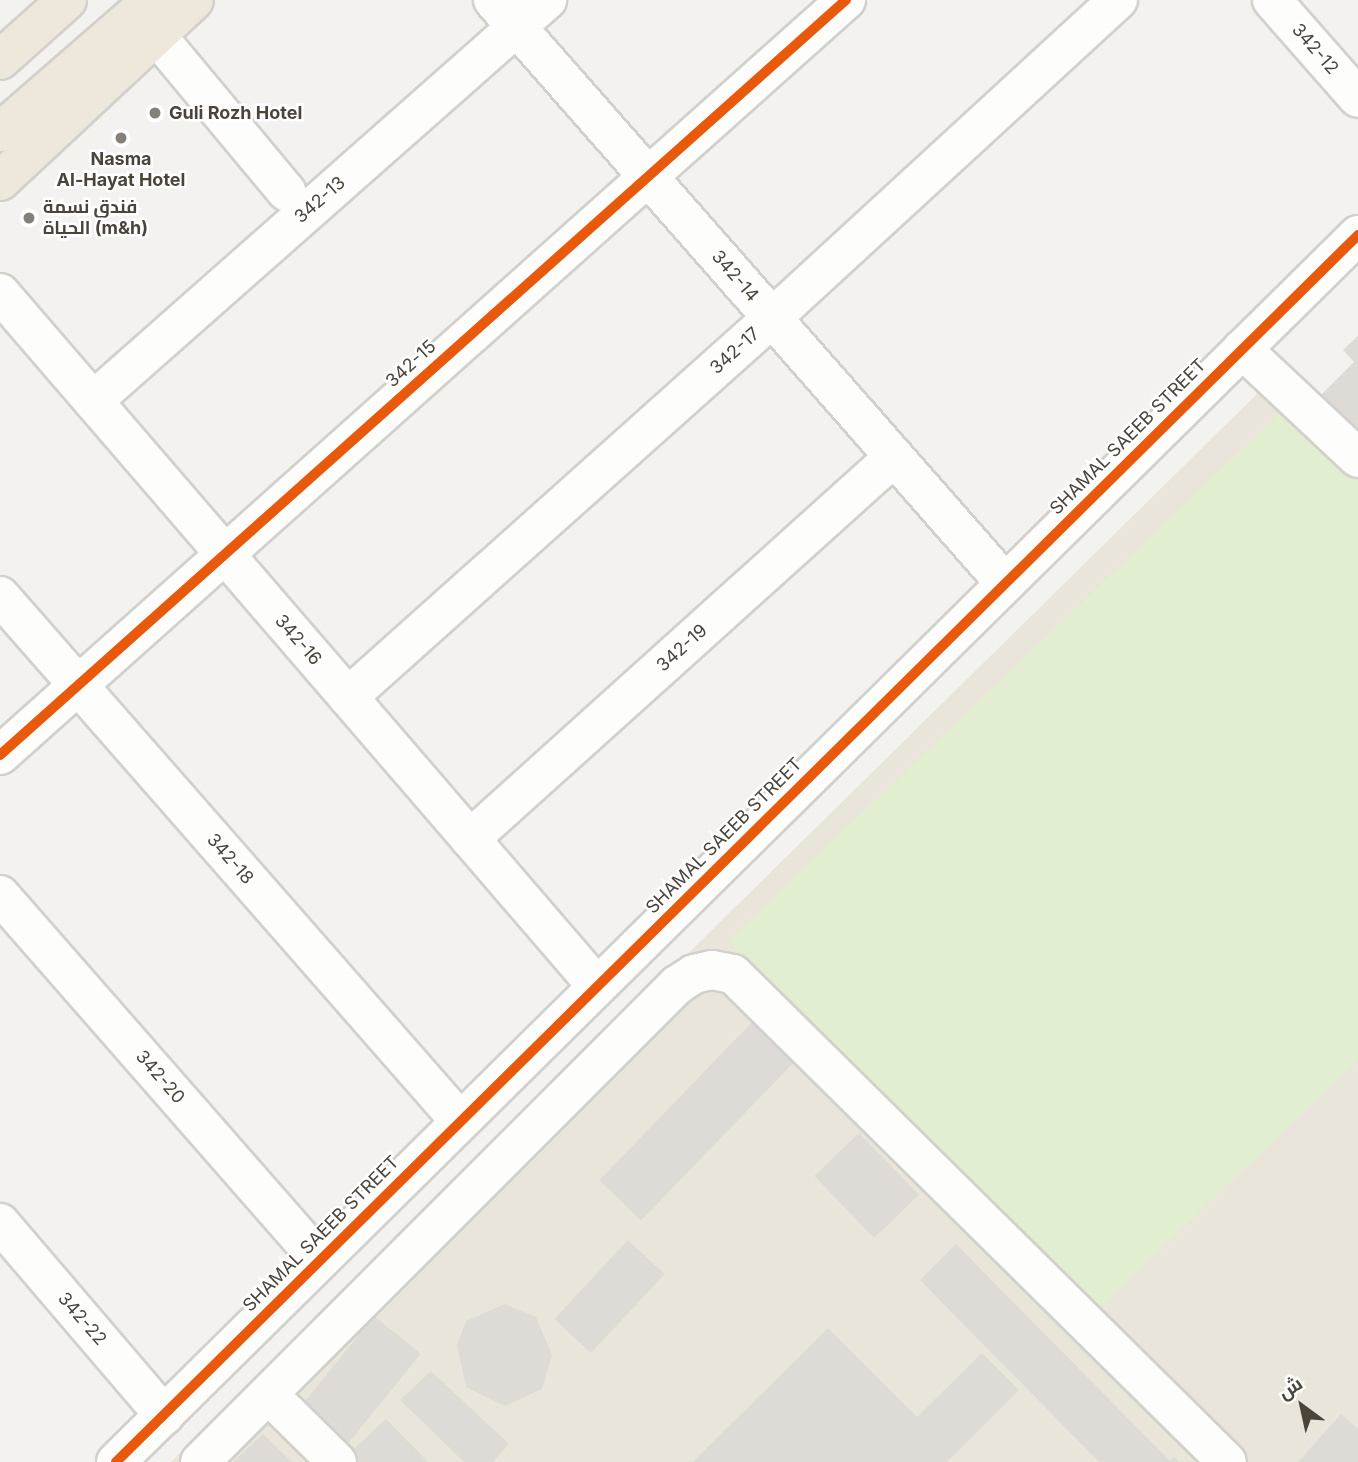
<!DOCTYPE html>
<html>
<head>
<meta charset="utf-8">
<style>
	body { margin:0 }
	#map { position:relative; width:1358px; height:1462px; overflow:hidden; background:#f4f2ee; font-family:Inter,Cairo,sans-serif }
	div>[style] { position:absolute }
	.education>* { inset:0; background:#eae5da }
	.green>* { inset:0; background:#e1eecf }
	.building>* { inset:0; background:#dedbd6; transform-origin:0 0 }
	.roads { filter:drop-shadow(2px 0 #d2d0cb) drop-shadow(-2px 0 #d2d0cb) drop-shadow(0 2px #d2d0cb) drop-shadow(0 -2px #d2d0cb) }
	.minor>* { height:38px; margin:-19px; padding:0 19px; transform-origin:19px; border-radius:19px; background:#fdfdfc }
	.highway>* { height:38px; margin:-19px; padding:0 19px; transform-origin:19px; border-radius:19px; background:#ede8db }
	.cycleway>* { height:10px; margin:-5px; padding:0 5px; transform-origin:5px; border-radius:5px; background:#e8590c }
	.dots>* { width:19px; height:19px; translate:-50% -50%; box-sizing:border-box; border:4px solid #fff; border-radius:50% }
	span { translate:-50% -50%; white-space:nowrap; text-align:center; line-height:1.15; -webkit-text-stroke:5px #fff; paint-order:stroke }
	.street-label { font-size:18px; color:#4b4439 }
	.poi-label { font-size:18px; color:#4b4439; font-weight:700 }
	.left { translate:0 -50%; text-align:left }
	.north { position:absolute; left:1267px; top:1371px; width:70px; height:70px; -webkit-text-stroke:5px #fff; paint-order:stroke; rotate:327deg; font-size:19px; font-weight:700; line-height:28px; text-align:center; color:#4b4439 }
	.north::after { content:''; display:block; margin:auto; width:24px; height:32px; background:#4b4439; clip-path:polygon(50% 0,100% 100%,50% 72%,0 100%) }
</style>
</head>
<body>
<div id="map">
	<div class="education">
		<i style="clip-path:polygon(1265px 386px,1358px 478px,1358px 1462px,171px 1462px)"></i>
	</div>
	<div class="green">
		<i style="clip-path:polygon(1285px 408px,1358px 483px,1358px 1060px,1089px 1318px,728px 941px)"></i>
	</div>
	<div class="building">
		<i style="clip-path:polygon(1358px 336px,1358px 441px,1317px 399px,1354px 362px,1343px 350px)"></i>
		<i style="left:757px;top:1017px;width:58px;height:227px;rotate:44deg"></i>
		<i style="left:859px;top:1133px;width:86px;height:62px;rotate:46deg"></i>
		<i style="left:628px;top:1240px;width:50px;height:108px;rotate:43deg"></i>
		<i style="clip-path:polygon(956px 1244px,1170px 1461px,1174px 1457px,1179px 1462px,1099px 1462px,920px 1280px)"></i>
		<i style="clip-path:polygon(505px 1304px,536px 1317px,552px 1355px,542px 1389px,505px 1406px,466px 1387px,457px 1345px,466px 1321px)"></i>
		<i style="left:374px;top:1316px;width:60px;height:117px;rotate:39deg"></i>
		<i style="clip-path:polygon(828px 1328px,917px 1417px,982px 1353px,1019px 1390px,947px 1462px,693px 1462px)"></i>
		<i style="clip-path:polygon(431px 1371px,509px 1444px,493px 1462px,464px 1462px,400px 1400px)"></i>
		<i style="clip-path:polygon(1341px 1414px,1358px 1429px,1358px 1462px,1298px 1462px)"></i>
		<i style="clip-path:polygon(386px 1419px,428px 1462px,348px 1462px,344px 1458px)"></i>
		<i style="clip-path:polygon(263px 1434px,292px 1462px,233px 1462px)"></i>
	</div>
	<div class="roads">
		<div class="minor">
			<i style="left:493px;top:0;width:776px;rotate:48.71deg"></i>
			<i style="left:1272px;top:0;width:130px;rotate:48.7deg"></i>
			<i style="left:156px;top:35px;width:204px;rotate:50.2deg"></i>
			<i style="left:0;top:293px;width:915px;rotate:49.26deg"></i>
			<i style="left:1242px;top:349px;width:159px;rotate:43.2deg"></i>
			<i style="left:93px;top:401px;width:606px;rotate:-41.45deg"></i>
			<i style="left:0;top:596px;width:698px;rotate:48.78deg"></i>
			<i style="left:348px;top:697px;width:569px;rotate:-41.79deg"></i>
			<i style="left:772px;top:318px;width:470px;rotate:-42.6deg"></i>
			<i style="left:0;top:755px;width:1134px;rotate:-41.75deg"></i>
			<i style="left:470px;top:839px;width:571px;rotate:-42.02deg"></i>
			<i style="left:0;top:895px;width:485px;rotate:48.8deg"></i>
			<i style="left:0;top:1223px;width:253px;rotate:49.5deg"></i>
			<i style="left:270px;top:1396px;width:94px;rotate:44.6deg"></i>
			<i style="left:116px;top:1462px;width:1746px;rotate:-44.65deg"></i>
			<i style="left:200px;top:1462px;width:675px;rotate:-45deg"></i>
			<i style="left:677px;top:985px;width:20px;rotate:-33deg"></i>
			<i style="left:694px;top:974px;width:18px;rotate:-13deg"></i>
			<i style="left:712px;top:970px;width:21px;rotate:11deg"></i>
			<i style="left:733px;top:974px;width:694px;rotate:44.65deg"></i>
		</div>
		<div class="highway">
			<i style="left:0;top:60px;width:90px;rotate:-41.8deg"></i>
			<i style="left:0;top:132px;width:201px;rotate:-41deg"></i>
			<i style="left:0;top:181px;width:265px;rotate:-43deg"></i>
		</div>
	</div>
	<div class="cycleway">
		<i style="left:0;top:755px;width:1134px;rotate:-41.75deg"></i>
		<i style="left:116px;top:1462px;width:1746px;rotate:-44.65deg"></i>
	</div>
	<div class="dots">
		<i style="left:155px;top:113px;background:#868178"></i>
		<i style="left:121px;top:138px;background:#868178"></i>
		<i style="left:29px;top:218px;background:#868178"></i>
	</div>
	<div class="street-label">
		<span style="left:1315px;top:49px;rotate:49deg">342-12</span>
		<span style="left:320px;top:200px;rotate:-41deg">342-13</span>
		<span style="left:735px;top:276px;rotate:49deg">342-14</span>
		<span style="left:735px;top:351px;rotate:-42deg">342-17</span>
		<span style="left:411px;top:364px;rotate:-42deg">342-15</span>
		<span style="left:1128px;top:437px;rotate:-45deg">SHAMAL SAEEB STREET</span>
		<span style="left:298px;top:640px;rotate:49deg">342-16</span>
		<span style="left:682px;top:648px;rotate:-42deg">342-19</span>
		<span style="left:724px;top:836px;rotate:-45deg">SHAMAL SAEEB STREET</span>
		<span style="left:230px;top:859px;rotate:49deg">342-18</span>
		<span style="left:160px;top:1077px;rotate:49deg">342-20</span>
		<span style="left:321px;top:1234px;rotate:-45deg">SHAMAL SAEEB STREET</span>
		<span style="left:82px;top:1319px;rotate:49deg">342-22</span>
	</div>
	<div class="poi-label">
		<span class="left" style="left:169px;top:113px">Guli Rozh Hotel</span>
		<span style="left:121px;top:170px">Nasma<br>Al-Hayat Hotel</span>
		<span class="left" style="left:43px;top:218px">فندق نسمة<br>الحياة (m&amp;h)</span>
	</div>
	<div class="north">ش</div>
</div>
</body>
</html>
